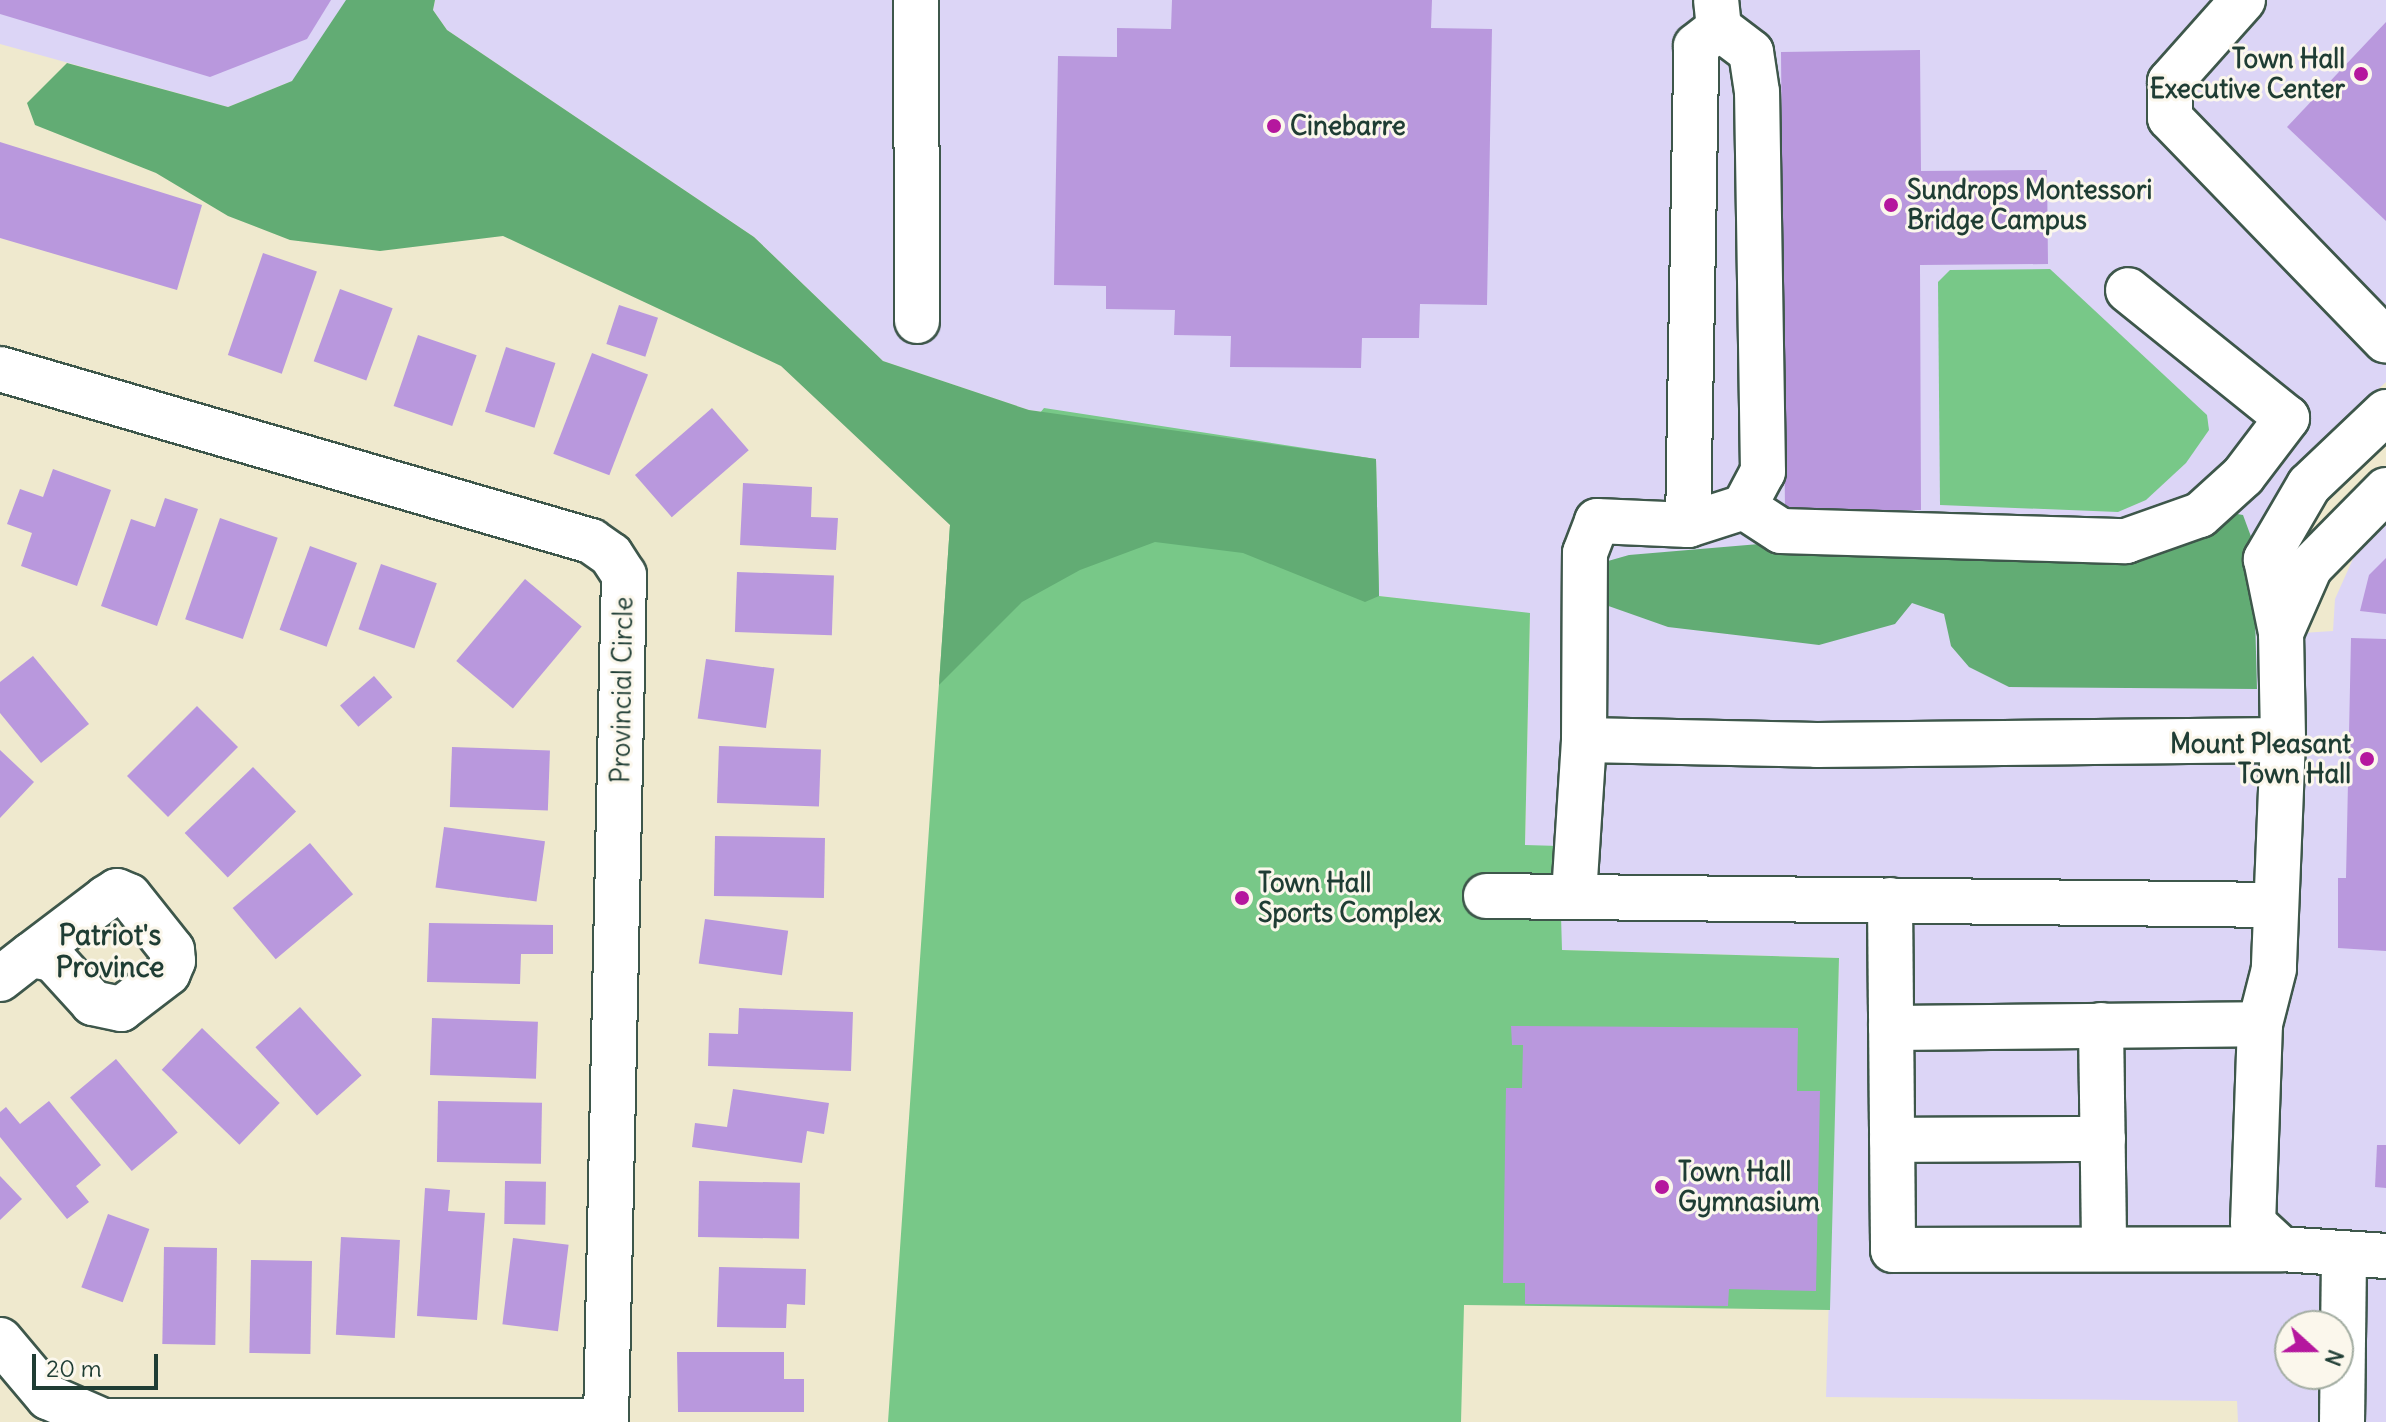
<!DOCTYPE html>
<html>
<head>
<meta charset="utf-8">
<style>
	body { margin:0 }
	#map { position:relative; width:2386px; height:1422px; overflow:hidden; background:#efe9ce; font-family:Delius,sans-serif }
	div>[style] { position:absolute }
	.built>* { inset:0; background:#dcd5f6 }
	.green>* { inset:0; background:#78c888 }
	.forest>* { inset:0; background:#62ac74 }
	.building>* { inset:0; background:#b998dd; transform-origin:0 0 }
	.roads { filter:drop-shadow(2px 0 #3e574b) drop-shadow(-2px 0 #3e574b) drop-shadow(0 2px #3e574b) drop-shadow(0 -2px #3e574b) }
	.minor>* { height:44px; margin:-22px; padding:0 22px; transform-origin:22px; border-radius:22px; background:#fff }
	.dots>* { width:22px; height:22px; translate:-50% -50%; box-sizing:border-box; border:4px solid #fbf7ec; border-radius:50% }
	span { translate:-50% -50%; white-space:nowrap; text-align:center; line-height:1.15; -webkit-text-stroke:6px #fbf7ec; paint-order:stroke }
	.poi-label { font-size:26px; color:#1f3d34; font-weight:700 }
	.right { translate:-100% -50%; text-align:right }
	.left { translate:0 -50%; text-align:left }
	.street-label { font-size:26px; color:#1f3d34 }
	.neighbourhood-label { font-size:28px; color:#1f3d34; font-weight:700 }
	.north { position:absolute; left:2274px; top:1310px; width:80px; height:80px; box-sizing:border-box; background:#fbf7ec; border:2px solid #a3ada2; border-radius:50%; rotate:111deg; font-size:22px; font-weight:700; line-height:32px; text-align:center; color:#1f3d34 }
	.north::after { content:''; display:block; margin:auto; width:28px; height:36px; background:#b5179e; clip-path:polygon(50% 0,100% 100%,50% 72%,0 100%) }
	.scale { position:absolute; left:32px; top:1354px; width:126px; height:36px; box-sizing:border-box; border:4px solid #1f3d34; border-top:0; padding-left:10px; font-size:24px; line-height:28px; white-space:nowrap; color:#1f3d34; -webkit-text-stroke:6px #fbf7ec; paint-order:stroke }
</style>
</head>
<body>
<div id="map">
	<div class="built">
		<i style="clip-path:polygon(0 0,348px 0,297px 79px,228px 107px,0 44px)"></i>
		<i style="clip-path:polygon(evenodd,435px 0,2386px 0,2386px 382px,2292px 469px,2253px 542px,2302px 633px,2333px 631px,2335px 599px,2356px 552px,2386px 521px,2386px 1422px,2238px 1422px,2237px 1401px,1826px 1397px,1839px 958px,1561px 950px,1559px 846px,1525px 846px,1530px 614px,1379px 596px,1376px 459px,1029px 410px,883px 361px,754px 237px,447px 30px,433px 10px,435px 0,2290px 1326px,2338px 1326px,2338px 1374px,2290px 1374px,2290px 1326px)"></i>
	</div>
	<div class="green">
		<i style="clip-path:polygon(2050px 269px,2207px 415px,2209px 430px,2186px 463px,2146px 500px,2118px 512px,1940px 505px,1938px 282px,1950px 270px)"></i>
		<i style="clip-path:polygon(1044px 408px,1376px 459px,1379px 596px,1530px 613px,1525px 845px,1559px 846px,1562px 950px,1839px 958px,1830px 1310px,1464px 1305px,1461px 1422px,888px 1422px,950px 525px)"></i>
	</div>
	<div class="forest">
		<i style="clip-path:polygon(346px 0,435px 0,433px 10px,447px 30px,754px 237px,883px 361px,1029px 410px,1376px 459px,1379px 596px,1365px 602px,1243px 553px,1155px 542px,1080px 570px,1022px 602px,939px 685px,950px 525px,781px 366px,503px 236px,380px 251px,290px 240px,228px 216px,156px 173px,35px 125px,27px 103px,67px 63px,228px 107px,292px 81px)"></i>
		<i style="clip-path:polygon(2220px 511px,2243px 515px,2253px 542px,2257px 689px,2009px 687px,1969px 667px,1951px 646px,1944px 614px,1912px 603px,1895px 624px,1819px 645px,1668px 627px,1600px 603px,1608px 561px,1629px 555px,1782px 542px,1917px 548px)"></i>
	</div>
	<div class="building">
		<i style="clip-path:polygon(0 0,331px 0,307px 39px,210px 77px,0 14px)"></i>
		<i style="clip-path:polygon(1172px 0,1432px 0,1431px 28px,1492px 29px,1487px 305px,1420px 304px,1419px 338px,1362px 338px,1361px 368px,1230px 367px,1231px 336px,1174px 335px,1175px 310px,1106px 309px,1106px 286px,1054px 285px,1058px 56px,1117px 57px,1117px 28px,1171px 29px)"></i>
		<i style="clip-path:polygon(2386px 22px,2386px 221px,2287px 127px)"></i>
		<i style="clip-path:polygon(1920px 50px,1921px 171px,2047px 170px,2048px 264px,1920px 265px,1921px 510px,1785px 511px,1781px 52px)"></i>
		<i style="clip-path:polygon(0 142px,202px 205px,177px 290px,0 238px)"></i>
		<i style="left:263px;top:253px;width:57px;height:108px;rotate:19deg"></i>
		<i style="left:340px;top:289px;width:56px;height:77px;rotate:20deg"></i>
		<i style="left:619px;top:305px;width:41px;height:41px;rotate:18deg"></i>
		<i style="left:418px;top:335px;width:62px;height:75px;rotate:19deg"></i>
		<i style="left:506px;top:347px;width:52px;height:68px;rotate:18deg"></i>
		<i style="left:592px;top:353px;width:60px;height:108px;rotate:21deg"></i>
		<i style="left:712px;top:408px;width:56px;height:102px;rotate:49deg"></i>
		<i style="clip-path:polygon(53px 469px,111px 490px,77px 586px,21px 566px,32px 533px,7px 524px,20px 489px,43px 497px)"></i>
		<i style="clip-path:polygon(743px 483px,812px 487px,811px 517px,838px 518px,836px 550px,740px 545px)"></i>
		<i style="clip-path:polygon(165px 498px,198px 509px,157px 626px,101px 606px,131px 519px,155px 527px)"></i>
		<i style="left:220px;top:518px;width:61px;height:107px;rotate:19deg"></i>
		<i style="left:310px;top:546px;width:50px;height:89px;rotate:20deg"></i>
		<i style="clip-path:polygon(2386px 558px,2386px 614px,2360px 611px,2369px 575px)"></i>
		<i style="left:381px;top:564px;width:59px;height:69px;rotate:19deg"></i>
		<i style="left:737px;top:572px;width:97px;height:60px;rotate:2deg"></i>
		<i style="left:525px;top:579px;width:74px;height:107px;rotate:40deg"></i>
		<i style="clip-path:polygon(2351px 638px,2386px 639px,2386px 951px,2338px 948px,2338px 878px,2346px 878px)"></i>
		<i style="clip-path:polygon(33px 656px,89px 724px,41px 763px,0 713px,0 682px)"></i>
		<i style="left:706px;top:659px;width:69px;height:60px;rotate:8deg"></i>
		<i style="left:374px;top:676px;width:28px;height:45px;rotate:49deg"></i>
		<i style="left:197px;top:706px;width:58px;height:99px;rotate:45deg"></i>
		<i style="left:719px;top:746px;width:102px;height:57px;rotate:2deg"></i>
		<i style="left:452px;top:747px;width:98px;height:60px;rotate:2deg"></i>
		<i style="clip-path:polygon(0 750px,34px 782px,0 818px)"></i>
		<i style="left:253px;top:767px;width:62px;height:95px;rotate:46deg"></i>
		<i style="left:444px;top:827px;width:102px;height:61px;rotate:8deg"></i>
		<i style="left:715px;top:836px;width:110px;height:60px;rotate:1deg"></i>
		<i style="left:310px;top:843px;width:67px;height:101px;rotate:50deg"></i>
		<i style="left:705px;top:919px;width:84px;height:45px;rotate:8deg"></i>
		<i style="clip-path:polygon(429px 923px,553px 925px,553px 954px,521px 954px,520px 984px,427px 982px)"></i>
		<i style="left:300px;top:1007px;width:92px;height:60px;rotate:48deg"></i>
		<i style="clip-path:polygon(739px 1008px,853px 1012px,851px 1071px,708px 1066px,709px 1033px,738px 1034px)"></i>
		<i style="left:432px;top:1018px;width:106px;height:57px;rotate:2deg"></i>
		<i style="clip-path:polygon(1511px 1026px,1798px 1028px,1797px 1091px,1820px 1091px,1816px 1291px,1729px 1289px,1728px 1306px,1525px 1304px,1525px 1283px,1503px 1283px,1506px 1088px,1522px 1088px,1523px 1045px,1512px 1045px)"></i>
		<i style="left:202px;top:1028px;width:108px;height:58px;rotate:44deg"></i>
		<i style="left:116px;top:1059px;width:96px;height:60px;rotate:50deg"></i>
		<i style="clip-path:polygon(733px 1089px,829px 1103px,824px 1134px,807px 1131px,802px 1163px,692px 1147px,695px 1123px,727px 1127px)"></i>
		<i style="clip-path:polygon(49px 1101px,101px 1165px,76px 1186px,89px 1202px,67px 1219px,0 1137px,0 1112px,6px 1107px,20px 1124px)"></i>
		<i style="left:438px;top:1101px;width:104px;height:61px;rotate:1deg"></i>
		<i style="clip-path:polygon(2377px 1145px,2386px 1145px,2386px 1188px,2375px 1187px)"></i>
		<i style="clip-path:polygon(0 1176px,22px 1199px,0 1220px)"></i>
		<i style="left:505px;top:1181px;width:41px;height:43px;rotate:1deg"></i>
		<i style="left:699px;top:1181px;width:101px;height:56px;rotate:1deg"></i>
		<i style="clip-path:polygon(425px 1188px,450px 1190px,448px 1211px,485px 1213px,477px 1320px,417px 1316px)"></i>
		<i style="left:108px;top:1214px;width:44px;height:78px;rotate:20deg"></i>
		<i style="left:341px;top:1237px;width:59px;height:98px;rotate:3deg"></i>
		<i style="left:513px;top:1238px;width:56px;height:87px;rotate:7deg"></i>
		<i style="left:164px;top:1247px;width:53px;height:97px;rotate:1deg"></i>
		<i style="left:251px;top:1260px;width:61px;height:93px;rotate:1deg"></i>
		<i style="clip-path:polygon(719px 1267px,806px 1269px,805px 1305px,787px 1304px,786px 1328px,717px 1327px)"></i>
		<i style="clip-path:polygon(677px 1352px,784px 1352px,784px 1379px,804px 1379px,804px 1412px,678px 1412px)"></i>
	</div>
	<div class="roads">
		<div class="minor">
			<i style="left:916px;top:0;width:321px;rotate:89.8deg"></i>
			<i style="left:2243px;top:0;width:110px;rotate:131.7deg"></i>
			<i style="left:2170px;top:82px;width:36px;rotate:90deg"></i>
			<i style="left:2170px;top:118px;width:310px;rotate:45.9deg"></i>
			<i style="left:0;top:369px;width:616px;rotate:16.23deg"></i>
			<i style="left:591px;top:541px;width:24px;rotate:35deg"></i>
			<i style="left:611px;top:555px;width:24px;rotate:57deg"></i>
			<i style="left:624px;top:575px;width:847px;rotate:91.22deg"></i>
			<i style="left:2386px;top:412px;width:106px;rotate:136.5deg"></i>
			<i style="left:2309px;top:485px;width:86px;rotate:120.2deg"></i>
			<i style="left:2266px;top:559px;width:76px;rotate:78.5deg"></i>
			<i style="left:2281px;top:633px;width:107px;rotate:88.9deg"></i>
			<i style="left:2283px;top:740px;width:229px;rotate:92.3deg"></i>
			<i style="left:2274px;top:969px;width:57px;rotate:104.3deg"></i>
			<i style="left:2260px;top:1024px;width:199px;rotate:92deg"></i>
			<i style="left:2253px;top:1223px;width:38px;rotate:43deg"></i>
			<i style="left:2281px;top:1249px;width:105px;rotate:3.8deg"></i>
			<i style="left:1744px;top:507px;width:44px;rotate:33deg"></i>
			<i style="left:1781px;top:531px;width:345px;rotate:1.7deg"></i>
			<i style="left:2126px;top:541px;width:78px;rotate:-19.4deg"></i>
			<i style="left:2200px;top:515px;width:58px;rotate:-42.2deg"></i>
			<i style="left:2243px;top:476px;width:73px;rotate:-52.8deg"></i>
			<i style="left:2287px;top:418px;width:204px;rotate:-141.2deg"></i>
			<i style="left:1688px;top:525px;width:479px;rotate:-89deg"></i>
			<i style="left:1696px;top:46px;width:29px;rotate:-38deg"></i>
			<i style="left:2281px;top:633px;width:72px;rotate:-66.3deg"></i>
			<i style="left:2310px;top:567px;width:108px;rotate:-45.4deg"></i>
			<i style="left:1584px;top:740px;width:233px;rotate:1.2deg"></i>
			<i style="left:1817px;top:745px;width:466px;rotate:-0.6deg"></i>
			<i style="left:1574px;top:895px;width:155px;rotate:-86.3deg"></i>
			<i style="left:1584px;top:740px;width:187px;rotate:-89.7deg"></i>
			<i style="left:1585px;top:553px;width:34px;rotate:-69deg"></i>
			<i style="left:1597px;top:521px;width:91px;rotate:2.5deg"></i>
			<i style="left:1688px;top:525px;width:59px;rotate:-17.8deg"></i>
			<i style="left:1744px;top:507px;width:40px;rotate:-62deg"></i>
			<i style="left:1763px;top:472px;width:380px;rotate:-90.9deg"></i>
			<i style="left:1757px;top:92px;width:40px;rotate:-98.5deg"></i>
			<i style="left:1751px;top:52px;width:40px;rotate:-143deg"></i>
			<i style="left:1719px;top:28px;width:28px;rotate:-96deg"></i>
			<i style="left:1486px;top:896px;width:790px;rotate:0.65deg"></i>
			<i style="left:1890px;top:900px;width:350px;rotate:89.5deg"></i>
			<i style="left:1893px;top:1250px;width:388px;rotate:-0.1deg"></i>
			<i style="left:0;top:979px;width:39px;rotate:-38deg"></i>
			<i style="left:31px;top:955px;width:94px;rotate:-37.2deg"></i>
			<i style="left:106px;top:898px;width:13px;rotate:-32deg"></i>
			<i style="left:117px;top:891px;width:13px;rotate:23deg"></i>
			<i style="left:129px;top:896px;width:69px;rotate:51.5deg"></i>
			<i style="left:172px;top:950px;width:11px;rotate:85deg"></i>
			<i style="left:173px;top:961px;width:13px;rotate:113deg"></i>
			<i style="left:168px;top:973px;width:59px;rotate:142.5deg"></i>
			<i style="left:121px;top:1009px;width:29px;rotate:-168deg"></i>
			<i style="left:93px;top:1003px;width:59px;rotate:-132.3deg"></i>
			<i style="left:53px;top:959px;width:22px;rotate:-170deg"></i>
			<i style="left:2101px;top:1025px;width:224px;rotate:89.2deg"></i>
			<i style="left:1891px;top:1028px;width:369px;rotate:-0.6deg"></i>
			<i style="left:1892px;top:1140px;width:211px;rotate:-0.3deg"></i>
			<i style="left:0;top:1340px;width:75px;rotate:49.9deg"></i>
			<i style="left:48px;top:1397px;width:60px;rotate:23.6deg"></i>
			<i style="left:103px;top:1421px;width:503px"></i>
			<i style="left:2342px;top:1422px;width:167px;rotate:-89.3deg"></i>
		</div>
	</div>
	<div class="dots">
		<i style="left:2361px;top:74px;background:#b5179e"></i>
		<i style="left:1274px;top:126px;background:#b5179e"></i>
		<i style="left:1891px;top:205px;background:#b5179e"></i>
		<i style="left:2367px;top:759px;background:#b5179e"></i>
		<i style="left:1242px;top:898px;background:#b5179e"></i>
		<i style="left:1662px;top:1187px;background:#b5179e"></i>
	</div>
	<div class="poi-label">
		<span class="right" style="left:2345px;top:74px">Town Hall<br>Executive Center</span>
		<span class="left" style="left:1290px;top:126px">Cinebarre</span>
		<span class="left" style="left:1907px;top:205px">Sundrops Montessori<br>Bridge Campus</span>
		<span class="right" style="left:2351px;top:759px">Mount Pleasant<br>Town Hall</span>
		<span class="left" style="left:1258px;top:898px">Town Hall<br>Sports Complex</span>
		<span class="left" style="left:1678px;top:1187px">Town Hall<br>Gymnasium</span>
	</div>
	<div class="street-label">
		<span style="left:622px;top:690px;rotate:-89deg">Provincial Circle</span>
	</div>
	<div class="neighbourhood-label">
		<span style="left:110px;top:951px">Patriot's<br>Province</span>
	</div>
	<div class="north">N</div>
	<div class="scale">20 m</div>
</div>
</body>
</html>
